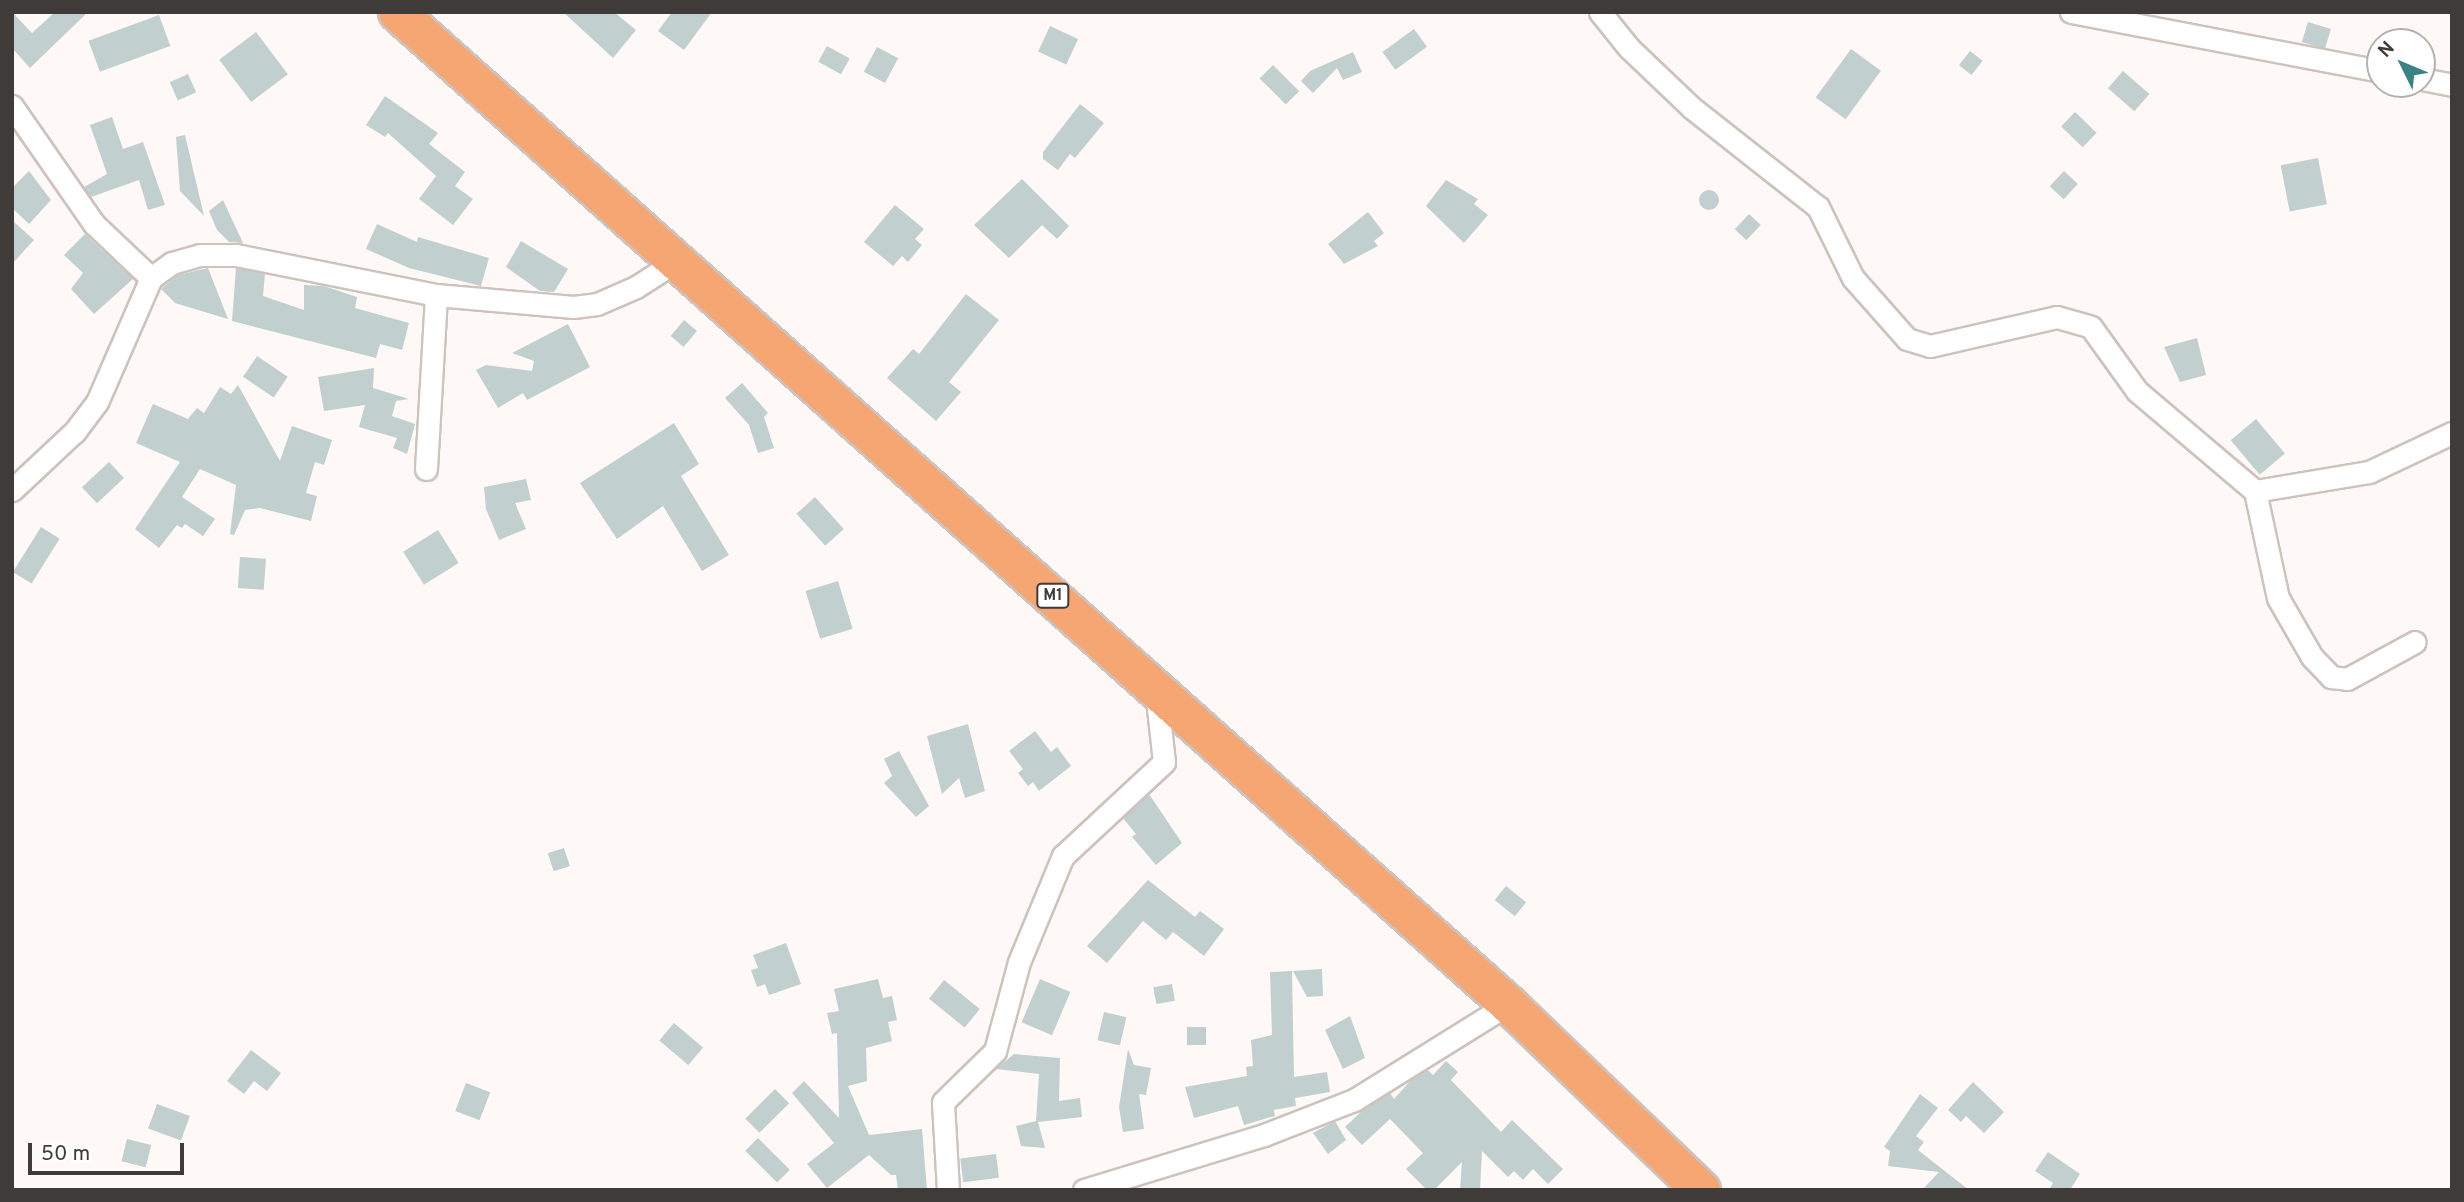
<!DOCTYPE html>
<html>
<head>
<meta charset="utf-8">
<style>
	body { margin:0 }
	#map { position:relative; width:2464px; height:1202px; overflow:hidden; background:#fef9f7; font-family:Overpass,sans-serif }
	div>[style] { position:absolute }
	.building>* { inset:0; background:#c1cfce; transform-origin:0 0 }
	.round { border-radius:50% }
	.roads { filter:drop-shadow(2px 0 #cdc3bc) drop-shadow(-2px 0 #cdc3bc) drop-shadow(0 2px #cdc3bc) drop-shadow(0 -2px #cdc3bc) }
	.street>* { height:21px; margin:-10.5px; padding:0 10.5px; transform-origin:10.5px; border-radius:10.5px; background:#fff }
	.highway>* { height:37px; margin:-18.5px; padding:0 18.5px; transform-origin:18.5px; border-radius:18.5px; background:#f5a672 }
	span { translate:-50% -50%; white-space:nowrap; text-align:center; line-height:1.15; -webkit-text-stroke:5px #fff; paint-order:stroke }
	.shield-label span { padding:2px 5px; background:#fff; border:2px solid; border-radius:5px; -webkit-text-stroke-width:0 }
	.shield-label { font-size:16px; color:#3f3b38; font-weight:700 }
	.frame { position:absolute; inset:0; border:14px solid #3f3b38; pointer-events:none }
	.north { position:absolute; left:2366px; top:28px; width:70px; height:70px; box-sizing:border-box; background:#fff; border:2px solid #b2b1af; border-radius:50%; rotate:313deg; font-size:19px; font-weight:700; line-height:28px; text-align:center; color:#3f3b38 }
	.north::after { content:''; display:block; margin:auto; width:24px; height:32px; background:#3a8382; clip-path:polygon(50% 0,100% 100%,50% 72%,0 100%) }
	.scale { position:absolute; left:28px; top:1143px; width:156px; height:32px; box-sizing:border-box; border:4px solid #3f3b38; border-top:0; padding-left:9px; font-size:21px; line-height:24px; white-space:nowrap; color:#3f3b38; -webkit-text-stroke:5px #fff; paint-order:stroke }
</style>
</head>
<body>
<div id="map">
	<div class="building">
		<i style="clip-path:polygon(12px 12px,32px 33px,55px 12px,88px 12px,30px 68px,12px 48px)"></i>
		<i style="clip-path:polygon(563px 12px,614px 12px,636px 30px,613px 58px)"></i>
		<i style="clip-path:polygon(672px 12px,712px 12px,684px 50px,658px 31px)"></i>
		<i style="left:159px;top:15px;width:33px;height:75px;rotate:70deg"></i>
		<i style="left:2308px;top:22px;width:24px;height:21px;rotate:17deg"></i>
		<i style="left:1050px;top:26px;width:31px;height:28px;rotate:25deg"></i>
		<i style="left:1414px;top:29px;width:22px;height:39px;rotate:54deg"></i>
		<i style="left:256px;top:32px;width:53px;height:46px;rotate:53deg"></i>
		<i style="left:827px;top:46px;width:26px;height:18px;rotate:29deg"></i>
		<i style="left:877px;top:47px;width:24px;height:28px;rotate:28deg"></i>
		<i style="left:1851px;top:49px;width:37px;height:60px;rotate:36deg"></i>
		<i style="left:1970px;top:51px;width:16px;height:18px;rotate:38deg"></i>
		<i style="clip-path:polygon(1353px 52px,1362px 72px,1343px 80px,1337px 68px,1313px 93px,1301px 81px,1310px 71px)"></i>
		<i style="left:1273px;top:65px;width:37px;height:19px;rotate:45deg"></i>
		<i style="left:2123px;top:71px;width:35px;height:23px;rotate:41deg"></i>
		<i style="left:188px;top:74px;width:20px;height:20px;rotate:66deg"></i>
		<i style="clip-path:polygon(385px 96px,438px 133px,429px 144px,465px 172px,455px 186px,473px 199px,453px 225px,419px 199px,436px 176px,388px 133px,385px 137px,366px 125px)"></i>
		<i style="clip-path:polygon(1080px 104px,1104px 123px,1075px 158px,1070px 154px,1058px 170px,1043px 159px,1043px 152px)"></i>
		<i style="left:2075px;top:112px;width:30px;height:20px;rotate:44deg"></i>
		<i style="clip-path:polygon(112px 117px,123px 149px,143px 142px,165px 205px,148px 210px,139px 180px,91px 197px,84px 187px,107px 174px,90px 125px)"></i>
		<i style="clip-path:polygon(185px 135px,204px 216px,180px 191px,176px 137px)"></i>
		<i style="left:2318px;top:158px;width:47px;height:38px;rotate:79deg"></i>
		<i style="clip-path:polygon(29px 171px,51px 200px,29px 224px,12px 208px,12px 188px)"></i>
		<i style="left:2064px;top:171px;width:19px;height:21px;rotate:43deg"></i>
		<i style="clip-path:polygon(1022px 179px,1069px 226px,1057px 239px,1042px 225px,1009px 258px,974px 225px)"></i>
		<i style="clip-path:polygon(1446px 180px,1478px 199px,1474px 204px,1488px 215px,1464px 243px,1426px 206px)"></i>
		<i class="round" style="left:1699px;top:190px;width:20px;height:20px"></i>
		<i style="clip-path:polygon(223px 200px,243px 243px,229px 242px,217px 230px,209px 211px)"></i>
		<i style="clip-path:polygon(895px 205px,924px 229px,915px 239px,922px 245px,908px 262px,902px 256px,893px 266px,864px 242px)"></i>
		<i style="clip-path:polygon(1368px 212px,1384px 233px,1374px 241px,1378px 246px,1344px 264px,1328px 244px)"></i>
		<i style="left:1749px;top:214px;width:16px;height:21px;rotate:43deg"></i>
		<i style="clip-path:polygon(12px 220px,34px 240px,12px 264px)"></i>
		<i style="clip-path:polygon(377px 224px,417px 242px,418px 237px,489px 258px,481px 286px,409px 268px,366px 249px)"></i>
		<i style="clip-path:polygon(85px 234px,133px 279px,94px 314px,71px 289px,83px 273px,64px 255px)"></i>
		<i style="clip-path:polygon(521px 241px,568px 269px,554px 292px,540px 291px,506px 267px)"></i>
		<i style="clip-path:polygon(208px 268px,228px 319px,175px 303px,161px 289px,178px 275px)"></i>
		<i style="clip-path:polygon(236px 268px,265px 274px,263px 296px,304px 310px,304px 285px,324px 286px,357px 297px,355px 308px,409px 323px,402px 350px,380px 344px,376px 358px,232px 321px)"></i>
		<i style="clip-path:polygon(966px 294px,999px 320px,949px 382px,961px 392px,936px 421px,887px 378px,913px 349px,919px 354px)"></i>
		<i style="left:684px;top:320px;width:17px;height:21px;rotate:40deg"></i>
		<i style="clip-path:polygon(568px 324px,590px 367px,527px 400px,523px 393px,498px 408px,476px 370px,486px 365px,532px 371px,534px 361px,512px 353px)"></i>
		<i style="clip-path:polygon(2197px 338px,2206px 375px,2180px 382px,2164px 347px)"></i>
		<i style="left:257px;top:356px;width:37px;height:25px;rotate:34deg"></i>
		<i style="clip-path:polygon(374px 368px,373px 388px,409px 399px,396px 401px,392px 416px,415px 424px,407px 454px,393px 448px,397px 438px,359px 427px,365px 405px,324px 411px,318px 377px)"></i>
		<i style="clip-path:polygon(742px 383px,768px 413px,764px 417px,774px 448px,758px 453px,749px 425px,725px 398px)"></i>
		<i style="clip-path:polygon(238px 385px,280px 461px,292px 426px,332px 440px,324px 465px,315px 462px,306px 493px,317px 496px,311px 521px,260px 508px,245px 510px,234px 535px,230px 534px,236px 485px,200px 469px,182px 497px,215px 519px,203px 536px,185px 524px,182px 528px,177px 525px,159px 548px,135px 529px,180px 462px,136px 443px,153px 404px,188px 419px,197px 408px,204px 413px,220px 387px,231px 394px)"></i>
		<i style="left:2256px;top:419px;width:45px;height:33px;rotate:50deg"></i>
		<i style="clip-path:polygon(674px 423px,699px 464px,681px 476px,729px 555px,702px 571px,663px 506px,617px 539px,580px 483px)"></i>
		<i style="left:109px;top:462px;width:22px;height:37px;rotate:47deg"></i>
		<i style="clip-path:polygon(526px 479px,531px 500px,515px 503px,526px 529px,499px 540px,486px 509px,484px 487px)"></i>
		<i style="left:815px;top:497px;width:43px;height:25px;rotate:48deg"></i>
		<i style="left:41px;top:527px;width:22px;height:53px;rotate:32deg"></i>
		<i style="left:438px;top:530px;width:39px;height:41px;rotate:58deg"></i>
		<i style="left:240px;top:557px;width:26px;height:31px;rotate:4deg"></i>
		<i style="left:838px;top:581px;width:50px;height:34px;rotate:73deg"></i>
		<i style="clip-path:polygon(968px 724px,985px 791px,965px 798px,959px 778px,942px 794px,927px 736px)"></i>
		<i style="clip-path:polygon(1035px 731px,1051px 752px,1057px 747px,1071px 766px,1039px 791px,1033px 782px,1028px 786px,1018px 773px,1023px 769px,1009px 751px)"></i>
		<i style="clip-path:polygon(899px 751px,929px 806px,916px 817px,884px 783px,892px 776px,884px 759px)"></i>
		<i style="clip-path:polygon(1149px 794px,1182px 843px,1156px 865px,1132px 837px,1136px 834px,1123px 818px)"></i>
		<i style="left:564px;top:848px;width:19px;height:17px;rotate:72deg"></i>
		<i style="clip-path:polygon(1148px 880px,1195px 917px,1200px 911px,1224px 929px,1204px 956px,1173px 932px,1166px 940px,1143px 921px,1107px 963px,1087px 946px)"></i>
		<i style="left:1506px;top:886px;width:26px;height:18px;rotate:39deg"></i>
		<i style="clip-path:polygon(786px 943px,801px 984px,769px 995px,765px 984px,757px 987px,751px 970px,758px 968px,753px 955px)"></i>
		<i style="clip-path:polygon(1322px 969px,1323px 996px,1307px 997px,1293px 971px)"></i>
		<i style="clip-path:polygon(1292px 971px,1294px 1077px,1327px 1072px,1330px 1092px,1295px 1098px,1296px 1106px,1274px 1110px,1275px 1116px,1244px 1125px,1238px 1106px,1194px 1118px,1185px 1087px,1247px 1076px,1246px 1067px,1253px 1066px,1251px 1040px,1272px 1035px,1270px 972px)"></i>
		<i style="clip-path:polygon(878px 979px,883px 998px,892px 996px,897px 1020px,888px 1022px,892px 1041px,866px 1048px,867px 1081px,848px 1086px,869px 1135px,922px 1129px,927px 1190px,898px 1190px,896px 1175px,891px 1175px,869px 1155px,827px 1188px,807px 1164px,834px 1143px,792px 1093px,804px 1081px,839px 1118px,837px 1033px,832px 1034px,827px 1013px,839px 1011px,834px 989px)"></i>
		<i style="left:1040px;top:979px;width:33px;height:47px;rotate:23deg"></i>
		<i style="left:944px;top:980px;width:46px;height:24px;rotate:39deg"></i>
		<i style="left:1172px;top:984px;width:17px;height:19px;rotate:80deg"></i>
		<i style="left:1104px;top:1012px;width:23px;height:29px;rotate:13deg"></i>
		<i style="clip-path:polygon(1350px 1016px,1365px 1058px,1343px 1069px,1325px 1030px)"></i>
		<i style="left:674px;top:1023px;width:38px;height:23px;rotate:40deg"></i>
		<i style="left:1206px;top:1027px;width:18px;height:19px;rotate:90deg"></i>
		<i style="clip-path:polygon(1128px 1049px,1134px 1065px,1151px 1068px,1146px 1095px,1139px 1094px,1144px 1129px,1123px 1132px,1119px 1107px)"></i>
		<i style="clip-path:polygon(251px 1050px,281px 1073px,267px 1091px,254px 1081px,244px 1094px,227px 1081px)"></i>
		<i style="clip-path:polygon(1014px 1054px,1060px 1058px,1059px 1101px,1080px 1098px,1082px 1117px,1038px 1122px,1045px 1148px,1021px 1146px,1016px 1126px,1036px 1121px,1039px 1074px,996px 1069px)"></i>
		<i style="clip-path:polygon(1446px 1061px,1458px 1072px,1451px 1080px,1501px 1132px,1512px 1120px,1563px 1169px,1548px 1184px,1533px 1169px,1523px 1180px,1514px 1171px,1508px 1177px,1482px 1151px,1480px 1190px,1460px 1190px,1462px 1162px,1434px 1190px,1427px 1190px,1406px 1169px,1423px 1153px,1390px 1119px,1362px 1145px,1345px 1127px,1363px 1110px,1390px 1093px,1394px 1099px,1412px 1079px,1428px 1070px,1433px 1075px)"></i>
		<i style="clip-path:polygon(1973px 1082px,2004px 1112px,1984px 1133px,1966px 1116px,1961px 1122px,1948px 1110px)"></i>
		<i style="left:466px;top:1083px;width:26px;height:30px;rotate:21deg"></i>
		<i style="left:775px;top:1089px;width:20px;height:42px;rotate:45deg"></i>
		<i style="clip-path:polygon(1920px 1094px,1938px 1108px,1916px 1136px,1924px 1142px,1918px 1150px,1969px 1190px,1922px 1190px,1939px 1172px,1888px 1166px,1890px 1151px,1884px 1147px)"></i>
		<i style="left:157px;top:1104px;width:35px;height:26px;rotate:20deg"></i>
		<i style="clip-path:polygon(1335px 1121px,1346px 1140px,1328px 1154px,1313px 1133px)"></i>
		<i style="left:758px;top:1138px;width:45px;height:18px;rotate:45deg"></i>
		<i style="left:127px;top:1139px;width:25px;height:23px;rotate:14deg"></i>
		<i style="clip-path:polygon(2048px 1152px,2080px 1174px,2070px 1190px,2049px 1190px,2053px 1183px,2035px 1171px)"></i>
		<i style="left:996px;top:1154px;width:24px;height:36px;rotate:83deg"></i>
	</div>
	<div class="roads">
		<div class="street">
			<i style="left:1600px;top:12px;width:46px;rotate:51.1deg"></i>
			<i style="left:1629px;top:48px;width:87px;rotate:43.6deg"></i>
			<i style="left:1692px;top:108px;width:160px;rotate:38.2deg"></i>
			<i style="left:1818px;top:207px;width:79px;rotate:63.8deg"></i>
			<i style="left:1853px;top:278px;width:81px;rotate:48.5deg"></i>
			<i style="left:1907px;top:339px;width:24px;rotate:17deg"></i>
			<i style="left:1930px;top:346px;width:130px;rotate:-12.9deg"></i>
			<i style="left:2057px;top:317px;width:35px;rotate:16deg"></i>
			<i style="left:2091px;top:327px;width:79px;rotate:54.3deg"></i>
			<i style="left:2137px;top:391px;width:155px;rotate:40.3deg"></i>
			<i style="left:2255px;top:491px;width:109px;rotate:77.9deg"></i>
			<i style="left:2278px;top:598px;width:68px;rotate:60deg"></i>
			<i style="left:2312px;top:657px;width:28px;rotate:46deg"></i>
			<i style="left:2331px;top:677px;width:16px;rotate:7deg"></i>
			<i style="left:2347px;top:679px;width:77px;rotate:-28.6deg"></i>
			<i style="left:2071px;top:12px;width:315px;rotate:10.8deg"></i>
			<i style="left:2422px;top:79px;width:31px;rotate:11deg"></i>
			<i style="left:12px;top:106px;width:144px;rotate:55.2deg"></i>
			<i style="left:94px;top:224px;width:79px;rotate:43.5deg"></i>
			<i style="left:151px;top:278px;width:135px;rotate:113.5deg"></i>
			<i style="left:97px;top:402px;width:38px;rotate:127deg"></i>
			<i style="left:74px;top:432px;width:85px;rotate:136.9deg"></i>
			<i style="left:151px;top:278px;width:26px;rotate:-36deg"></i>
			<i style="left:172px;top:263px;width:29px;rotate:-16deg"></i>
			<i style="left:200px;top:255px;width:36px"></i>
			<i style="left:236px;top:255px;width:204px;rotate:11.3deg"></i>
			<i style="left:436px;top:295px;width:138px;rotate:5deg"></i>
			<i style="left:573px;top:307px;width:24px;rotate:-7deg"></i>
			<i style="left:597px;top:304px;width:43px;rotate:-23.6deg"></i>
			<i style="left:636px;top:287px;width:50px;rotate:-32.7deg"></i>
			<i style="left:426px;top:469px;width:174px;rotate:-86.7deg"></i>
			<i style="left:2255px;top:491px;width:116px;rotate:-9.5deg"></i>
			<i style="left:2369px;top:472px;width:92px;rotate:-25.2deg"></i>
			<i style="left:948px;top:1190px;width:88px;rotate:-93.3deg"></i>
			<i style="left:943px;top:1102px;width:73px;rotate:-44.4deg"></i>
			<i style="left:995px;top:1051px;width:92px;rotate:-74.9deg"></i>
			<i style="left:1019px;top:962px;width:115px;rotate:-67.5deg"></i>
			<i style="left:1063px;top:856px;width:138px;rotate:-42.9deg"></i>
			<i style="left:1164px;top:762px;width:71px;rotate:-96.4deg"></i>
			<i style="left:1084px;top:1190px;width:188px;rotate:-17deg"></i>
			<i style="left:1264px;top:1135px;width:97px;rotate:-21.3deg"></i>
			<i style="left:1354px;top:1100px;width:181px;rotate:-31.9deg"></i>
		</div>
		<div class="highway">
			<i style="left:397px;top:12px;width:1489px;rotate:41.76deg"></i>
			<i style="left:1508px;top:1004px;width:268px;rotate:43.9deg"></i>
		</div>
	</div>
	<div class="shield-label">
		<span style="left:1053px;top:596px">M1</span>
	</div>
	<div class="frame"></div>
	<div class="north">N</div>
	<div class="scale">50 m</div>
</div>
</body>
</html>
